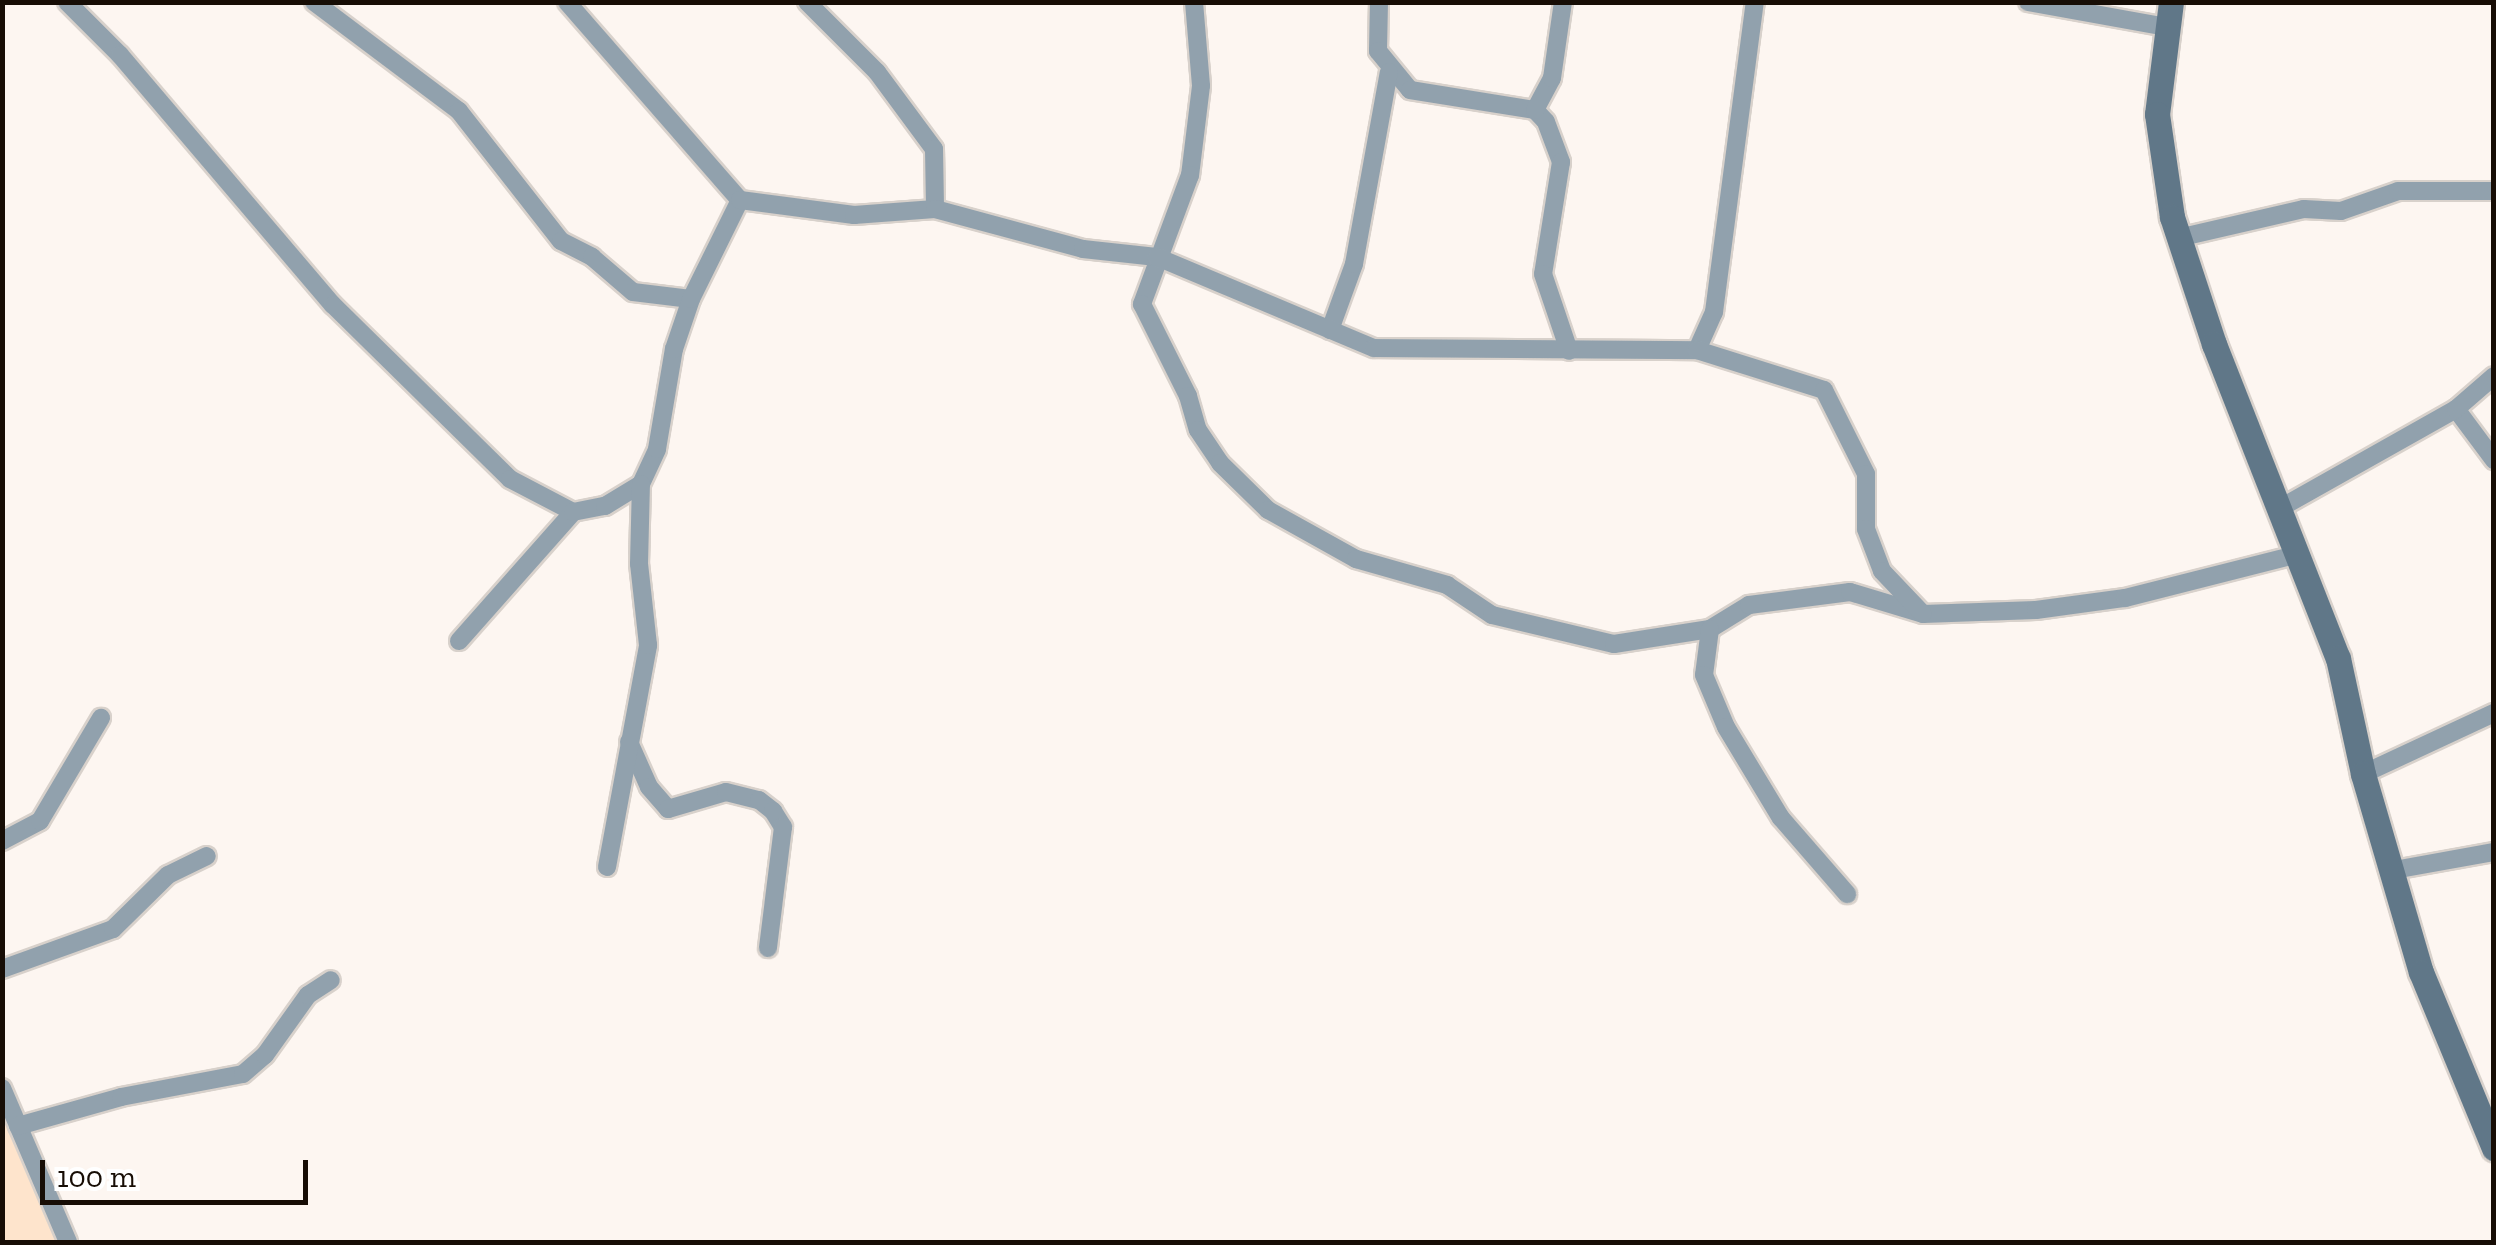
<!DOCTYPE html>
<html>
<head>
<meta charset="utf-8">
<style>
	body { margin:0 }
	#map { position:relative; width:2496px; height:1245px; overflow:hidden; background:#fdf6f1; font-family:"Zilla Slab",serif }
	div>[style] { position:absolute }
	.green>* { inset:0; background:#fee4cc }
	.roads { filter:drop-shadow(2px 0 #d8d1cb) drop-shadow(-2px 0 #d8d1cb) drop-shadow(0 2px #d8d1cb) drop-shadow(0 -2px #d8d1cb) }
	.street>* { height:18px; margin:-9px; padding:0 9px; transform-origin:9px; border-radius:9px; background:#91a1ad }
	.secondary>* { height:25px; margin:-12.5px; padding:0 12.5px; transform-origin:12.5px; border-radius:12.5px; background:#607788 }
	span { translate:-50% -50%; white-space:nowrap; text-align:center; line-height:1.15; -webkit-text-stroke:8px #fff; paint-order:stroke }
	.frame { position:absolute; inset:0; border:5px solid #170d05; pointer-events:none }
	.scale { position:absolute; left:40px; top:1160px; width:268px; height:45px; box-sizing:border-box; border:5px solid #170d05; border-top:0; padding-left:12px; font-size:30px; line-height:35px; white-space:nowrap; color:#170d05; -webkit-text-stroke:8px #fff; paint-order:stroke }
</style>
</head>
<body>
<div id="map">
	<div class="green">
		<i style="clip-path:polygon(3px 1108px,61px 1242px,3px 1242px)"></i>
	</div>
	<div class="roads">
		<div class="street">
			<i style="left:67px;top:2px;width:75px;rotate:45deg"></i>
			<i style="left:120px;top:55px;width:328px;rotate:49.6deg"></i>
			<i style="left:333px;top:305px;width:248px;rotate:44.5deg"></i>
			<i style="left:510px;top:479px;width:71px;rotate:27.6deg"></i>
			<i style="left:314px;top:2px;width:181px;rotate:36.9deg"></i>
			<i style="left:459px;top:111px;width:165px;rotate:51.9deg"></i>
			<i style="left:561px;top:241px;width:35px;rotate:27deg"></i>
			<i style="left:592px;top:257px;width:54px;rotate:40.5deg"></i>
			<i style="left:633px;top:292px;width:58px;rotate:6.9deg"></i>
			<i style="left:567px;top:2px;width:263px;rotate:48.9deg"></i>
			<i style="left:807px;top:2px;width:99px;rotate:45deg"></i>
			<i style="left:877px;top:72px;width:96px;rotate:53.5deg"></i>
			<i style="left:934px;top:149px;width:60px;rotate:89deg"></i>
			<i style="left:1194px;top:2px;width:84px;rotate:85.2deg"></i>
			<i style="left:1201px;top:86px;width:90px;rotate:97deg"></i>
			<i style="left:1190px;top:175px;width:138px;rotate:110.4deg"></i>
			<i style="left:1142px;top:304px;width:103px;rotate:63.4deg"></i>
			<i style="left:1188px;top:396px;width:35px;rotate:74deg"></i>
			<i style="left:1198px;top:430px;width:40px;rotate:56deg"></i>
			<i style="left:1220px;top:463px;width:67px;rotate:44.4deg"></i>
			<i style="left:1268px;top:510px;width:101px;rotate:29.1deg"></i>
			<i style="left:1356px;top:559px;width:95px;rotate:15.9deg"></i>
			<i style="left:1447px;top:585px;width:54px;rotate:33.7deg"></i>
			<i style="left:1492px;top:615px;width:125px;rotate:13.4deg"></i>
			<i style="left:1614px;top:644px;width:97px;rotate:-8.9deg"></i>
			<i style="left:1710px;top:629px;width:46px;rotate:-31.6deg"></i>
			<i style="left:1749px;top:605px;width:102px;rotate:-7.3deg"></i>
			<i style="left:1850px;top:592px;width:76px;rotate:16.8deg"></i>
			<i style="left:1923px;top:614px;width:113px;rotate:-2deg"></i>
			<i style="left:2036px;top:610px;width:90px;rotate:-7.7deg"></i>
			<i style="left:2125px;top:598px;width:179px;rotate:-14.2deg"></i>
			<i style="left:1379px;top:2px;width:49px;rotate:91.2deg"></i>
			<i style="left:1378px;top:51px;width:50px;rotate:50.6deg"></i>
			<i style="left:1410px;top:90px;width:127px;rotate:9.1deg"></i>
			<i style="left:1535px;top:110px;width:16px;rotate:47deg"></i>
			<i style="left:1546px;top:122px;width:43px;rotate:69.4deg"></i>
			<i style="left:1561px;top:162px;width:113px;rotate:99.1deg"></i>
			<i style="left:1543px;top:274px;width:81px;rotate:71.3deg"></i>
			<i style="left:2028px;top:2px;width:141px;rotate:10.2deg"></i>
			<i style="left:1535px;top:110px;width:36px;rotate:-62deg"></i>
			<i style="left:1552px;top:78px;width:77px;rotate:-81.8deg"></i>
			<i style="left:2178px;top:238px;width:129px;rotate:-13deg"></i>
			<i style="left:2304px;top:209px;width:37px;rotate:3deg"></i>
			<i style="left:2341px;top:211px;width:60px;rotate:-19.3deg"></i>
			<i style="left:2398px;top:191px;width:96px"></i>
			<i style="left:1330px;top:330px;width:70px;rotate:-70deg"></i>
			<i style="left:1354px;top:264px;width:195px;rotate:-79.7deg"></i>
			<i style="left:1697px;top:350px;width:42px;rotate:-65.9deg"></i>
			<i style="left:1714px;top:312px;width:313px;rotate:-82.5deg"></i>
			<i style="left:2456px;top:409px;width:64px;rotate:53.3deg"></i>
			<i style="left:2282px;top:507px;width:200px;rotate:-29.4deg"></i>
			<i style="left:2456px;top:409px;width:50px;rotate:-41deg"></i>
			<i style="left:1710px;top:629px;width:46px;rotate:97.4deg"></i>
			<i style="left:1704px;top:675px;width:56px;rotate:67.1deg"></i>
			<i style="left:1726px;top:727px;width:106px;rotate:58.9deg"></i>
			<i style="left:1781px;top:818px;width:101px;rotate:49deg"></i>
			<i style="left:459px;top:641px;width:172px;rotate:-48.5deg"></i>
			<i style="left:573px;top:512px;width:33px;rotate:-11deg"></i>
			<i style="left:605px;top:506px;width:42px;rotate:-31.4deg"></i>
			<i style="left:641px;top:484px;width:38px;rotate:-65deg"></i>
			<i style="left:657px;top:449px;width:101px;rotate:-80.4deg"></i>
			<i style="left:674px;top:349px;width:53px;rotate:-71.2deg"></i>
			<i style="left:691px;top:299px;width:110px;rotate:-63.7deg"></i>
			<i style="left:740px;top:200px;width:115px;rotate:7.5deg"></i>
			<i style="left:854px;top:215px;width:81px;rotate:-4.2deg"></i>
			<i style="left:935px;top:209px;width:153px;rotate:15.1deg"></i>
			<i style="left:1083px;top:249px;width:74px;rotate:6.2deg"></i>
			<i style="left:1157px;top:257px;width:235px;rotate:22.8deg"></i>
			<i style="left:1374px;top:348px;width:323px;rotate:0.4deg"></i>
			<i style="left:1697px;top:350px;width:133px;rotate:17.5deg"></i>
			<i style="left:1824px;top:390px;width:94px;rotate:63.4deg"></i>
			<i style="left:1866px;top:474px;width:55px;rotate:90deg"></i>
			<i style="left:1866px;top:529px;width:45px;rotate:69.1deg"></i>
			<i style="left:1882px;top:571px;width:59px;rotate:46.4deg"></i>
			<i style="left:629px;top:742px;width:49px;rotate:66deg"></i>
			<i style="left:649px;top:787px;width:29px;rotate:49deg"></i>
			<i style="left:668px;top:809px;width:60px;rotate:-16.3deg"></i>
			<i style="left:726px;top:792px;width:34px;rotate:14deg"></i>
			<i style="left:759px;top:800px;width:18px;rotate:38deg"></i>
			<i style="left:773px;top:811px;width:19px;rotate:58deg"></i>
			<i style="left:783px;top:827px;width:122px;rotate:97.1deg"></i>
			<i style="left:2363px;top:774px;width:145px;rotate:-25deg"></i>
			<i style="left:2px;top:841px;width:43px;rotate:-27.8deg"></i>
			<i style="left:40px;top:821px;width:120px;rotate:-59.4deg"></i>
			<i style="left:607px;top:867px;width:226px;rotate:-79.5deg"></i>
			<i style="left:648px;top:645px;width:81px;rotate:-96.3deg"></i>
			<i style="left:639px;top:564px;width:80px;rotate:-88.6deg"></i>
			<i style="left:2394px;top:870px;width:102px;rotate:-10.2deg"></i>
			<i style="left:2px;top:969px;width:118px;rotate:-19.8deg"></i>
			<i style="left:113px;top:929px;width:77px;rotate:-44.5deg"></i>
			<i style="left:168px;top:875px;width:43px;rotate:-26deg"></i>
			<i style="left:2px;top:1088px;width:168px;rotate:66.8deg"></i>
			<i style="left:18px;top:1126px;width:107px;rotate:-15.7deg"></i>
			<i style="left:121px;top:1097px;width:124px;rotate:-10.7deg"></i>
			<i style="left:243px;top:1074px;width:29px;rotate:-41deg"></i>
			<i style="left:265px;top:1055px;width:74px;rotate:-54.4deg"></i>
			<i style="left:308px;top:995px;width:27px;rotate:-33deg"></i>
		</div>
		<div class="secondary">
			<i style="left:2171px;top:2px;width:113px;rotate:97.1deg"></i>
			<i style="left:2157px;top:114px;width:104px;rotate:81.7deg"></i>
			<i style="left:2172px;top:217px;width:134px;rotate:71.7deg"></i>
			<i style="left:2214px;top:344px;width:338px;rotate:68.5deg"></i>
			<i style="left:2338px;top:658px;width:119px;rotate:77.8deg"></i>
			<i style="left:2363px;top:774px;width:206px;rotate:73.7deg"></i>
			<i style="left:2421px;top:972px;width:191px;rotate:67.5deg"></i>
		</div>
	</div>
	<div class="frame"></div>
	<div class="scale">100 m</div>
</div>
</body>
</html>
